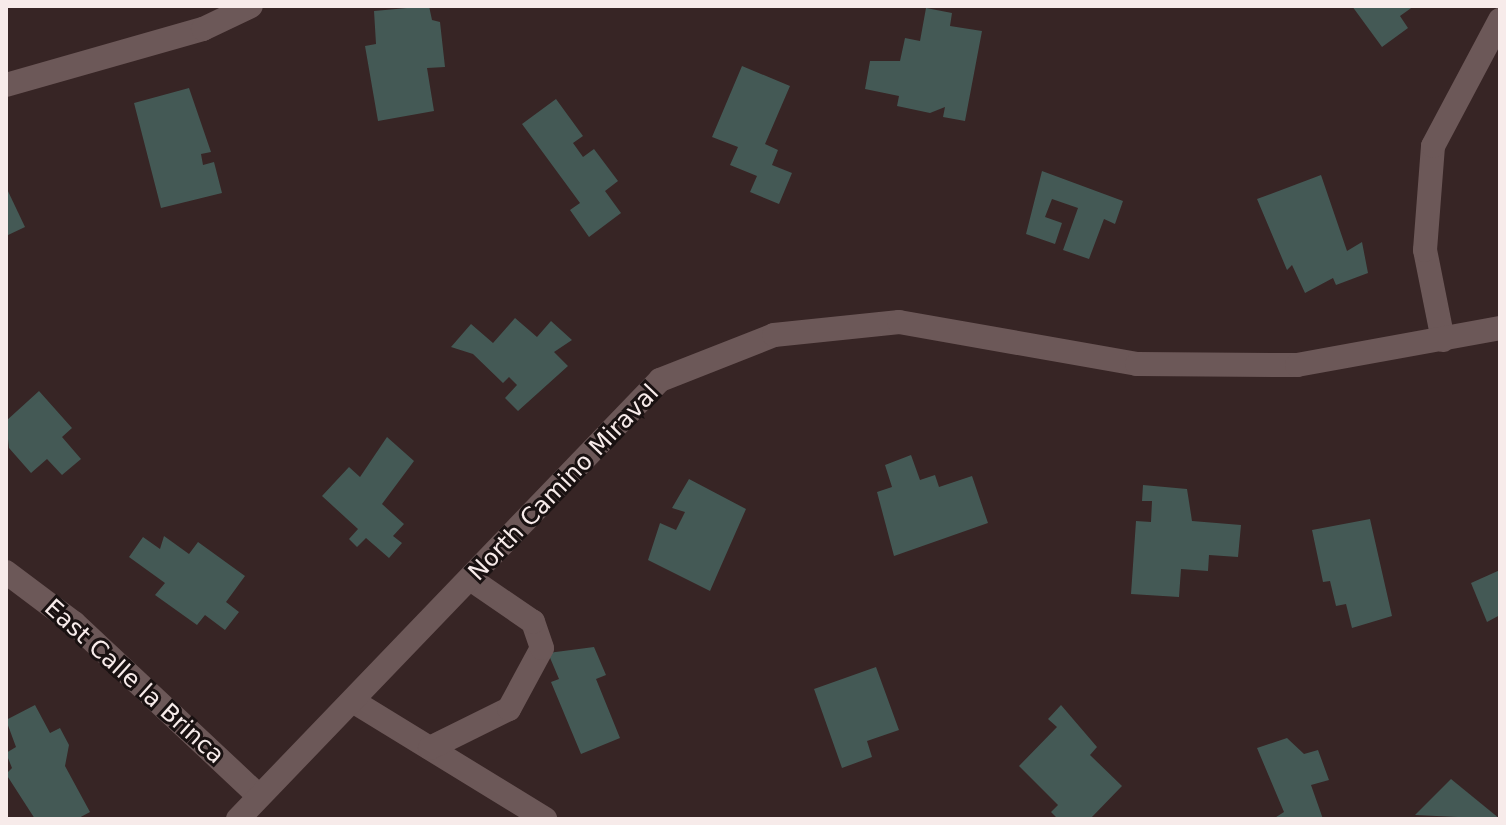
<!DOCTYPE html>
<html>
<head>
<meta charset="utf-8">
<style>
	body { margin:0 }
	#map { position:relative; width:1506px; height:825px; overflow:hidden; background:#372525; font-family:"DejaVu Sans",sans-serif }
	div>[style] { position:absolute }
	.building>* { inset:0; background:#445955 }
	.minor>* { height:24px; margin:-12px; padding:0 12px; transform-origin:12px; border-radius:12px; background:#6c5858 }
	span { translate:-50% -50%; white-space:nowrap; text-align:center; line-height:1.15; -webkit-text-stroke:6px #191111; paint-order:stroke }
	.street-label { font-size:24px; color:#f7ebea }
	.frame { position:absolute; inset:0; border:8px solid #f7ebea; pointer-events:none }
</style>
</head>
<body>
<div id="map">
	<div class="building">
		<i style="clip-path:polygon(429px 6px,432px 20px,440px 22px,445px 67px,427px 68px,434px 111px,378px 121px,365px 46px,376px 44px,374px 11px)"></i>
		<i style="clip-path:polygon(1352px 6px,1414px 6px,1400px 16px,1408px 28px,1382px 47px)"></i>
		<i style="clip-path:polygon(926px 8px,952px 13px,950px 26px,982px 31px,965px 121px,943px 117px,945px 107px,930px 113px,897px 106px,899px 96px,865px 89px,870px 61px,900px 61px,905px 38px,920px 41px)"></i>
		<i style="clip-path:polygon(742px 66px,790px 86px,765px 144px,778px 150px,772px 165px,792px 173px,779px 204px,750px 192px,757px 176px,730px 165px,738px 147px,712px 137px)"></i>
		<i style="clip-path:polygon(189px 88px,211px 152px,201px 154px,203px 165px,214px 162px,222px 193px,161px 208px,134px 103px)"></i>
		<i style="clip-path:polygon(556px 99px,583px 136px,573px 143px,583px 157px,594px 149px,618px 181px,605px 191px,621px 213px,589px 237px,570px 210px,580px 203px,522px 124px)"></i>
		<i style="clip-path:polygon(1042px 171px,1123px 201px,1115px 224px,1104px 219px,1089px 259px,1063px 250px,1078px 208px,1052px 199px,1045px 217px,1062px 223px,1055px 244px,1026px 234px)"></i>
		<i style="clip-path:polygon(1321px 175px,1347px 251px,1362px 242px,1368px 273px,1336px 285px,1333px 278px,1305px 293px,1292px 265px,1287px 270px,1257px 199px)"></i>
		<i style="clip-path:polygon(6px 187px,25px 227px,6px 236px)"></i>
		<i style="clip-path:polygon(515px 318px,537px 337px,551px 321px,572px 340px,554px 352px,568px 366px,518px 411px,505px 398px,517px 385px,509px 377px,503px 383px,473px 354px,451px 347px,471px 324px,493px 343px)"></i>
		<i style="clip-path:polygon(39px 391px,72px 428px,62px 437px,81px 459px,62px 475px,47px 459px,31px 473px,9px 448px,6px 421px)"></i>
		<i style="clip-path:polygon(387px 437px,414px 461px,382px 504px,404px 524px,393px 536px,402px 543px,389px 558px,366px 538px,357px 547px,349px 539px,358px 529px,322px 496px,349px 467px,360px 477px)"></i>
		<i style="clip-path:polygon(911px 455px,920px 480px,935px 475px,939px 487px,972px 476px,988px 523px,894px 556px,877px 492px,892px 487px,885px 465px)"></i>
		<i style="clip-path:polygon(689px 479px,746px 509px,710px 591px,648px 560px,660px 523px,676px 530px,685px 512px,672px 508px)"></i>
		<i style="clip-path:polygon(1143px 485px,1187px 489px,1192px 521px,1241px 525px,1238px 557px,1209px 555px,1208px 571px,1181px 569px,1179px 597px,1131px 594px,1136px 521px,1151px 522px,1152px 501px,1142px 501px)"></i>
		<i style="clip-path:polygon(1370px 519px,1392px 616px,1352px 628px,1346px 604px,1336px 606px,1330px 581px,1323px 582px,1312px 530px)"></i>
		<i style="clip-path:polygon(164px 536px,189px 554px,198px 542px,245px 576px,226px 602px,239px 612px,225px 630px,205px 615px,197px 625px,155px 595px,165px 583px,129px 557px,143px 537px,160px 549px)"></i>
		<i style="clip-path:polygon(1500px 570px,1500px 615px,1487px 622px,1471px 583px)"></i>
		<i style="clip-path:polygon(594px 647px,606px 675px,596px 679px,620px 738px,581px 754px,551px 682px,559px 679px,548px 653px)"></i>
		<i style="clip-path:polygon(876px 667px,899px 730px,867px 741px,872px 757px,842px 768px,814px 689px)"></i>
		<i style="clip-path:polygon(35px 705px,50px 733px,60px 728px,69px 745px,65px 766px,90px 812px,77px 819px,35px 819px,6px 774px,12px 768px,6px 753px,16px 747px,6px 720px)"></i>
		<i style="clip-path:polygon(1061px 705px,1097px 747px,1090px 755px,1122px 786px,1090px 819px,1058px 819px,1051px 812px,1058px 805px,1019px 766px,1057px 727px,1048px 719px)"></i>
		<i style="clip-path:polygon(1287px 738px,1304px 754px,1318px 750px,1329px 780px,1311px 785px,1323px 819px,1273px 819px,1284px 812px,1257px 748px)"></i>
		<i style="clip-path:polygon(1451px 779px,1500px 819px,1415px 815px)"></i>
	</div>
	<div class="minor">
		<i style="left:6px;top:85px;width:205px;rotate:-15.9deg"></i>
		<i style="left:203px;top:29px;width:53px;rotate:-25.6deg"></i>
		<i style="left:1443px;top:340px;width:92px;rotate:-101.3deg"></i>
		<i style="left:1425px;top:250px;width:104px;rotate:-85.6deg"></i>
		<i style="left:1433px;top:146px;width:143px;rotate:-62deg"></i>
		<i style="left:6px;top:572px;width:85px;rotate:36.9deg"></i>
		<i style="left:74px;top:623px;width:253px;rotate:43.1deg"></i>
		<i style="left:356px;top:703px;width:222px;rotate:31.5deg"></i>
		<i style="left:430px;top:748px;width:88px;rotate:-26.3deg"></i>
		<i style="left:509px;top:709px;width:69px;rotate:-61.6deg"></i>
		<i style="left:542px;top:648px;width:28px;rotate:-109deg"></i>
		<i style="left:533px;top:622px;width:74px;rotate:-145.5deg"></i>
		<i style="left:238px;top:819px;width:609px;rotate:-46.13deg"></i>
		<i style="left:660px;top:380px;width:123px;rotate:-21.5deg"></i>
		<i style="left:774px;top:335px;width:126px;rotate:-5.9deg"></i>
		<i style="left:899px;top:322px;width:242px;rotate:10deg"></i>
		<i style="left:1137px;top:364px;width:160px;rotate:0.4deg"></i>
		<i style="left:1297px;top:365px;width:206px;rotate:-10.3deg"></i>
	</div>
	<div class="street-label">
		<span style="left:564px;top:483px;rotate:-46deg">North Camino Miraval</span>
		<span style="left:134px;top:682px;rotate:42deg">East Calle la Brinca</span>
	</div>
	<div class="frame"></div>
</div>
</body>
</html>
